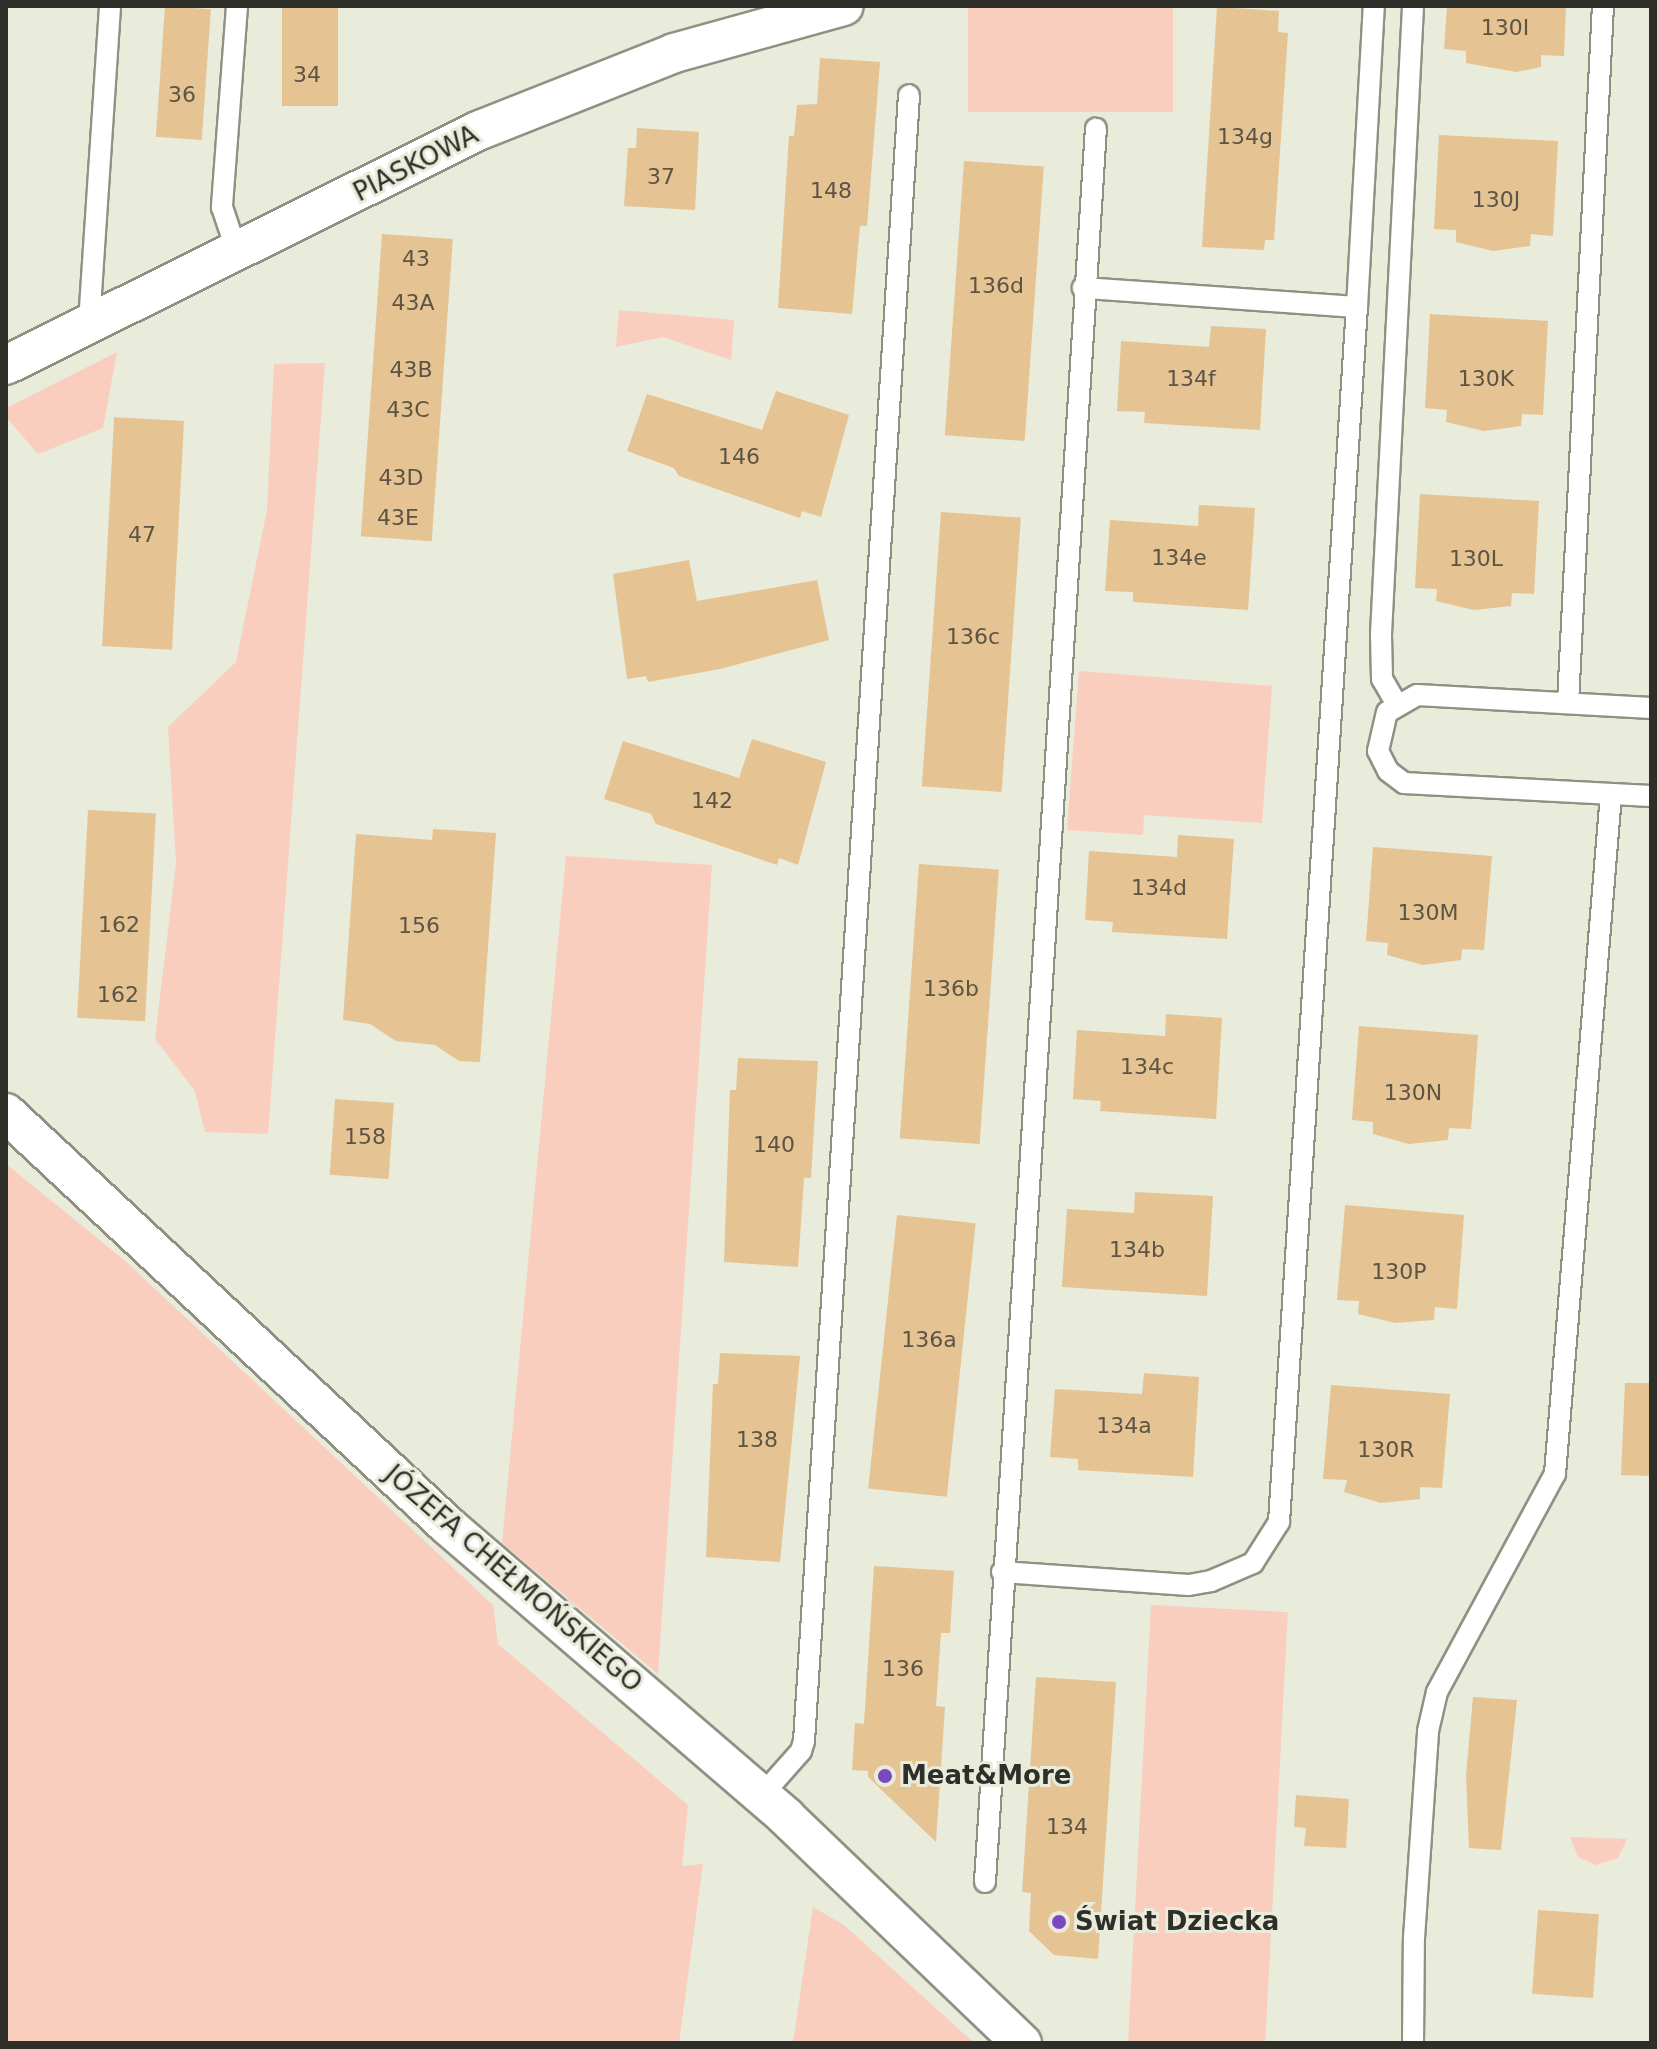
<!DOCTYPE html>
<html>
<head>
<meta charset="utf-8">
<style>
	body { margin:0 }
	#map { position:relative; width:1657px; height:2049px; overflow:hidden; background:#e9ebdb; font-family:"DejaVu Sans",sans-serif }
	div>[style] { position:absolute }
	.green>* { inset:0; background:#f9cebe; transform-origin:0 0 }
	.building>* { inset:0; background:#e5c393; transform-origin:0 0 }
	.roads { filter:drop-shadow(2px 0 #909183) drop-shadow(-2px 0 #909183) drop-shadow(0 2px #909183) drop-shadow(0 -2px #909183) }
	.lane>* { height:20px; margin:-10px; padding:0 10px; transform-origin:10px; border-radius:10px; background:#fff }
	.street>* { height:38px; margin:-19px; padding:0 19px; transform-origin:19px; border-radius:19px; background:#fff }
	.dots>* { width:22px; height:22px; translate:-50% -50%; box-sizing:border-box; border:4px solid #e9ebdb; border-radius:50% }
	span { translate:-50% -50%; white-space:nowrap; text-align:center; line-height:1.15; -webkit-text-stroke:6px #e9ebdb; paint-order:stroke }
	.number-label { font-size:22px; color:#5c5444 }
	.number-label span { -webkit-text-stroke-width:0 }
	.street-label { font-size:26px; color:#2e2f29 }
	.poi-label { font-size:26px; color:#2e2f29; font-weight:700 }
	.left { translate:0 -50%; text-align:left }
	.frame { position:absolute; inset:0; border:8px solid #2e2f29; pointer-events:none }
</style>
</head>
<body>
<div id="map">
	<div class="green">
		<i style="left:968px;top:6px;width:205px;height:106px"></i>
		<i style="clip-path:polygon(619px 310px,734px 320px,731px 360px,663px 337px,616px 347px)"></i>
		<i style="clip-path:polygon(117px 352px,103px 428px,38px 454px,6px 417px,6px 408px)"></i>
		<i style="clip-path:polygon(325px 363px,268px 1134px,205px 1132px,195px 1091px,155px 1039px,176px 863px,168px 727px,236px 662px,267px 510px,274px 364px)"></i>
		<i style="clip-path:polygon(1079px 671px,1272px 686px,1262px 823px,1144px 815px,1143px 835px,1067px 830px)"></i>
		<i style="clip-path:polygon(566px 856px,712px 865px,658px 1674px,502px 1543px)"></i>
		<i style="clip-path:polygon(6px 1164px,123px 1259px,493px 1605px,498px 1644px,688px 1805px,682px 1866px,703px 1864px,679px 2043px,6px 2043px)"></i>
		<i style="left:1151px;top:1605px;width:137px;height:439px;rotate:3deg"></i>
		<i style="clip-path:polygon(1570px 1837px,1627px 1839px,1618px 1858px,1596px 1865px,1578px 1857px)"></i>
		<i style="clip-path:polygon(813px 1907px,844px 1925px,974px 2043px,793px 2043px)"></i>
	</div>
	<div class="building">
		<i style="left:165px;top:6px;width:46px;height:131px;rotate:4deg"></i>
		<i style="left:282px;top:6px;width:56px;height:100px"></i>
		<i style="clip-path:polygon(1447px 6px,1566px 6px,1564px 56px,1541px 55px,1541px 67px,1516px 72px,1466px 63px,1466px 51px,1444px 49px)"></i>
		<i style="clip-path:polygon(1217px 7px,1279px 11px,1278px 32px,1288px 33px,1274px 240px,1265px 240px,1264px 250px,1202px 247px)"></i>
		<i style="clip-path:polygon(820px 58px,880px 62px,867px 226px,860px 226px,852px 314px,778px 308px,789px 136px,794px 136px,797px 105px,817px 104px)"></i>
		<i style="clip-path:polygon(637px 128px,699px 132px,695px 210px,624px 206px,628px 148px,636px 148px)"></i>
		<i style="clip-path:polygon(1439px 135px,1558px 141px,1553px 236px,1531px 234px,1530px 246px,1493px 251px,1456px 242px,1456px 230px,1434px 229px)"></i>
		<i style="left:964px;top:161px;width:80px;height:275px;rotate:4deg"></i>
		<i style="left:382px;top:234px;width:71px;height:303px;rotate:4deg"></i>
		<i style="clip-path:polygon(1430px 314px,1548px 321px,1543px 415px,1522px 414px,1521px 426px,1484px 431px,1446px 422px,1447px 410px,1425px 408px)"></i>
		<i style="clip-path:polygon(1211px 326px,1266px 329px,1260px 430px,1144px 423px,1145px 412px,1117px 411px,1121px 341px,1209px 347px)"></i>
		<i style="clip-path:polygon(776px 391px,849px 415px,821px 517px,802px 511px,800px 518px,679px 476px,674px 468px,627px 451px,647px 394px,762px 430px)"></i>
		<i style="left:184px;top:421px;width:229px;height:70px;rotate:93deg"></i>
		<i style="clip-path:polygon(1420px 494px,1539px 501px,1534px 594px,1512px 593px,1511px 606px,1474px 610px,1436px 601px,1437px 589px,1415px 588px)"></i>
		<i style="clip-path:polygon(1199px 505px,1255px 508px,1248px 610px,1133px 602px,1133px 592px,1105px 591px,1110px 520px,1198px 526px)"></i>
		<i style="left:941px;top:512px;width:80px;height:275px;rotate:4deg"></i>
		<i style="clip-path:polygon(689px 560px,697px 601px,817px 580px,829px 640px,720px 669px,648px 682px,646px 676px,627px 679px,613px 574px)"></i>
		<i style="clip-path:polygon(752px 739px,826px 762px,798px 865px,779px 858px,777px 865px,680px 832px,656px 824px,651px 814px,604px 799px,623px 741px,739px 778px)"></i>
		<i style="left:88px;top:810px;width:68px;height:208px;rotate:3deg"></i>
		<i style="clip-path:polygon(433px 829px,496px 833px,480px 1062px,459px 1061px,435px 1045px,396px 1041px,370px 1024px,343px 1020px,356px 834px,432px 840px)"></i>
		<i style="clip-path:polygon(1178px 835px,1234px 839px,1227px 939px,1112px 932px,1113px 922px,1085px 920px,1089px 851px,1177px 857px)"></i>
		<i style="clip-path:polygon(1373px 847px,1492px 856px,1484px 950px,1462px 949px,1461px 960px,1423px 965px,1387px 955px,1388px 943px,1366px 941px)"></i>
		<i style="left:919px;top:864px;width:80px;height:275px;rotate:4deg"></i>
		<i style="clip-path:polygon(1166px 1014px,1222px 1018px,1216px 1119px,1100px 1111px,1101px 1101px,1073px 1099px,1077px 1030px,1165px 1036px)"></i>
		<i style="clip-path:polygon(1359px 1026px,1478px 1035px,1471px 1129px,1449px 1128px,1448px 1140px,1409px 1144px,1373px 1134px,1373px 1122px,1352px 1120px)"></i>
		<i style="clip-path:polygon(738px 1058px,818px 1061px,811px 1178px,804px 1178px,798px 1267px,724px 1262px,730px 1090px,736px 1090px)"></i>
		<i style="left:335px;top:1099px;width:59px;height:76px;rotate:4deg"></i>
		<i style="clip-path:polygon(1135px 1192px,1213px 1196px,1207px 1296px,1062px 1287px,1067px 1209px,1134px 1213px)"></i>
		<i style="clip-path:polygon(1345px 1205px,1464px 1215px,1457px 1309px,1435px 1307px,1434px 1320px,1395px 1323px,1358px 1314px,1359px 1301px,1337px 1300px)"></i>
		<i style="left:897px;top:1215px;width:79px;height:275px;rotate:6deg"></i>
		<i style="clip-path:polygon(720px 1353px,800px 1356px,780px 1562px,706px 1557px,713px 1384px,718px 1384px)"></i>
		<i style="clip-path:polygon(1144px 1373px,1199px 1377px,1193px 1477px,1078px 1470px,1078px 1459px,1050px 1457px,1055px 1389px,1142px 1394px)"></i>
		<i style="clip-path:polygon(1625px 1383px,1651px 1383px,1651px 1476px,1621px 1475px)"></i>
		<i style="clip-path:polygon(1331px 1385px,1450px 1394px,1442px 1488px,1420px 1487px,1420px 1499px,1381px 1503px,1344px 1492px,1347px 1480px,1323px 1479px)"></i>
		<i style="clip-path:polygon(874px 1566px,954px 1571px,950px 1633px,941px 1633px,936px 1706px,945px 1707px,936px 1842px,868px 1777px,868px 1771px,852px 1770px,855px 1723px,864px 1724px)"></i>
		<i style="clip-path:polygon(1036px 1677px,1116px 1682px,1098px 1959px,1054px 1955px,1029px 1931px,1031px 1893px,1022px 1892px)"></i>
		<i style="clip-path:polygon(1473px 1697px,1517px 1700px,1501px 1850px,1469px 1848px,1466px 1775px)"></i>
		<i style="clip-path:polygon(1296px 1795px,1349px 1799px,1346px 1848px,1304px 1846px,1306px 1828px,1294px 1827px)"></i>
		<i style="left:1538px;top:1910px;width:61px;height:84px;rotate:4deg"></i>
	</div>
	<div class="roads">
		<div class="lane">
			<i style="left:237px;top:6px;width:202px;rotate:94.3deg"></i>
			<i style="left:222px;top:207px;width:51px;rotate:71.6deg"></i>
			<i style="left:1357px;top:307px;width:301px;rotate:-86.8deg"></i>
			<i style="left:89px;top:323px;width:318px;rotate:-86.2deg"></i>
			<i style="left:1396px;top:703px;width:28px;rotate:-120deg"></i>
			<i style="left:1382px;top:679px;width:45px;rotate:-91.3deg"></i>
			<i style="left:1381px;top:634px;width:629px;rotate:-87.08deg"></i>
			<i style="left:1568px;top:703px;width:698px;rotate:-87.13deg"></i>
			<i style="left:1651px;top:708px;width:234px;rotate:-176.8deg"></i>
			<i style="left:1417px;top:695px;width:34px;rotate:150deg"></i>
			<i style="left:1387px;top:712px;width:40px;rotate:103deg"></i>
			<i style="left:1378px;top:751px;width:22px;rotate:63deg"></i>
			<i style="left:1388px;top:771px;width:20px;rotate:37deg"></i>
			<i style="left:1404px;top:783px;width:247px;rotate:3deg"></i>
			<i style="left:1002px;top:1572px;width:187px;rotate:4deg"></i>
			<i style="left:1189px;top:1585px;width:22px;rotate:-10deg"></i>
			<i style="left:1211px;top:1581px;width:46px;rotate:-23.2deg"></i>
			<i style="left:1253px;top:1563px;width:49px;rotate:-57.6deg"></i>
			<i style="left:1279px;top:1522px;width:1218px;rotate:-86.33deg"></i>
			<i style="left:1357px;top:307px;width:275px;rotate:-176deg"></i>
			<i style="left:762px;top:1795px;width:59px;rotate:-48.4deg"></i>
			<i style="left:801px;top:1751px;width:10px;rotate:-73deg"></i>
			<i style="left:804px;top:1741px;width:1649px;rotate:-86.35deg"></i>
			<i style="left:985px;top:1882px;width:1757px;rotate:-86.38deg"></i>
			<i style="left:1413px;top:2043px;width:105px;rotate:-89.5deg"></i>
			<i style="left:1414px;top:1938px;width:207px;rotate:-86.1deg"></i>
			<i style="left:1428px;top:1731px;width:40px;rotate:-77deg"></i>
			<i style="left:1437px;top:1692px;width:248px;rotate:-61.6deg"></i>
			<i style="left:1555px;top:1474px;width:682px;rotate:-85.29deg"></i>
		</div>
		<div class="street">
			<i style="left:6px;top:365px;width:529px;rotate:-26.37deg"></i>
			<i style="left:480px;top:130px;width:209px;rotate:-21.6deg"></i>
			<i style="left:674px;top:53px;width:176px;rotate:-15.5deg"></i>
			<i style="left:6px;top:1113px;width:604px;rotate:43.05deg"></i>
			<i style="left:447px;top:1525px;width:447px;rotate:40.7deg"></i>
			<i style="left:786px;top:1817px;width:327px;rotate:43.8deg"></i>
		</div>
	</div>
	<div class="dots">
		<i style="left:885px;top:1776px;background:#7a49c1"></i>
		<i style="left:1059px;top:1922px;background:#7a49c1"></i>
	</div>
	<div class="number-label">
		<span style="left:1505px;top:28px">130I</span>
		<span style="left:307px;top:75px">34</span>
		<span style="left:182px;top:95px">36</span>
		<span style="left:1245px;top:137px">134g</span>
		<span style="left:661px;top:177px">37</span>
		<span style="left:831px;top:191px">148</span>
		<span style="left:1496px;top:200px">130J</span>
		<span style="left:416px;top:259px">43</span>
		<span style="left:996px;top:286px">136d</span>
		<span style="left:413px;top:303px">43A</span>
		<span style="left:411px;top:370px">43B</span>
		<span style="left:1191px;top:379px">134f</span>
		<span style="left:1486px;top:379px">130K</span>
		<span style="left:408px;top:410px">43C</span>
		<span style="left:739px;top:457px">146</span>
		<span style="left:401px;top:478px">43D</span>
		<span style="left:398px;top:518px">43E</span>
		<span style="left:142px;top:535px">47</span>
		<span style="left:1179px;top:558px">134e</span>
		<span style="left:1476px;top:559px">130L</span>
		<span style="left:973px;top:637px">136c</span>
		<span style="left:712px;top:801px">142</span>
		<span style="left:1159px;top:888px">134d</span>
		<span style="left:1428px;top:913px">130M</span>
		<span style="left:119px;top:925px">162</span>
		<span style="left:419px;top:926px">156</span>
		<span style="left:951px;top:989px">136b</span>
		<span style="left:118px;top:995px">162</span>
		<span style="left:1147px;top:1067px">134c</span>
		<span style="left:1413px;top:1093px">130N</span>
		<span style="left:365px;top:1137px">158</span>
		<span style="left:774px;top:1145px">140</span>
		<span style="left:1137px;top:1250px">134b</span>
		<span style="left:1399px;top:1272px">130P</span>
		<span style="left:929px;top:1340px">136a</span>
		<span style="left:1124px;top:1426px">134a</span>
		<span style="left:757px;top:1440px">138</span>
		<span style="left:1386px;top:1450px">130R</span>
		<span style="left:903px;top:1669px">136</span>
		<span style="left:1067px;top:1827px">134</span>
	</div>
	<div class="street-label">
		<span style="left:416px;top:164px;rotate:-27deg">PIASKOWA</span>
		<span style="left:513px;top:1579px;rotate:41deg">JÓZEFA CHEŁMOŃSKIEGO</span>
	</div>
	<div class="poi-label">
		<span class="left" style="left:901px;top:1776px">Meat&amp;More</span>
		<span class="left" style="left:1075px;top:1922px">Świat Dziecka</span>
	</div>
	<div class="frame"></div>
</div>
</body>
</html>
